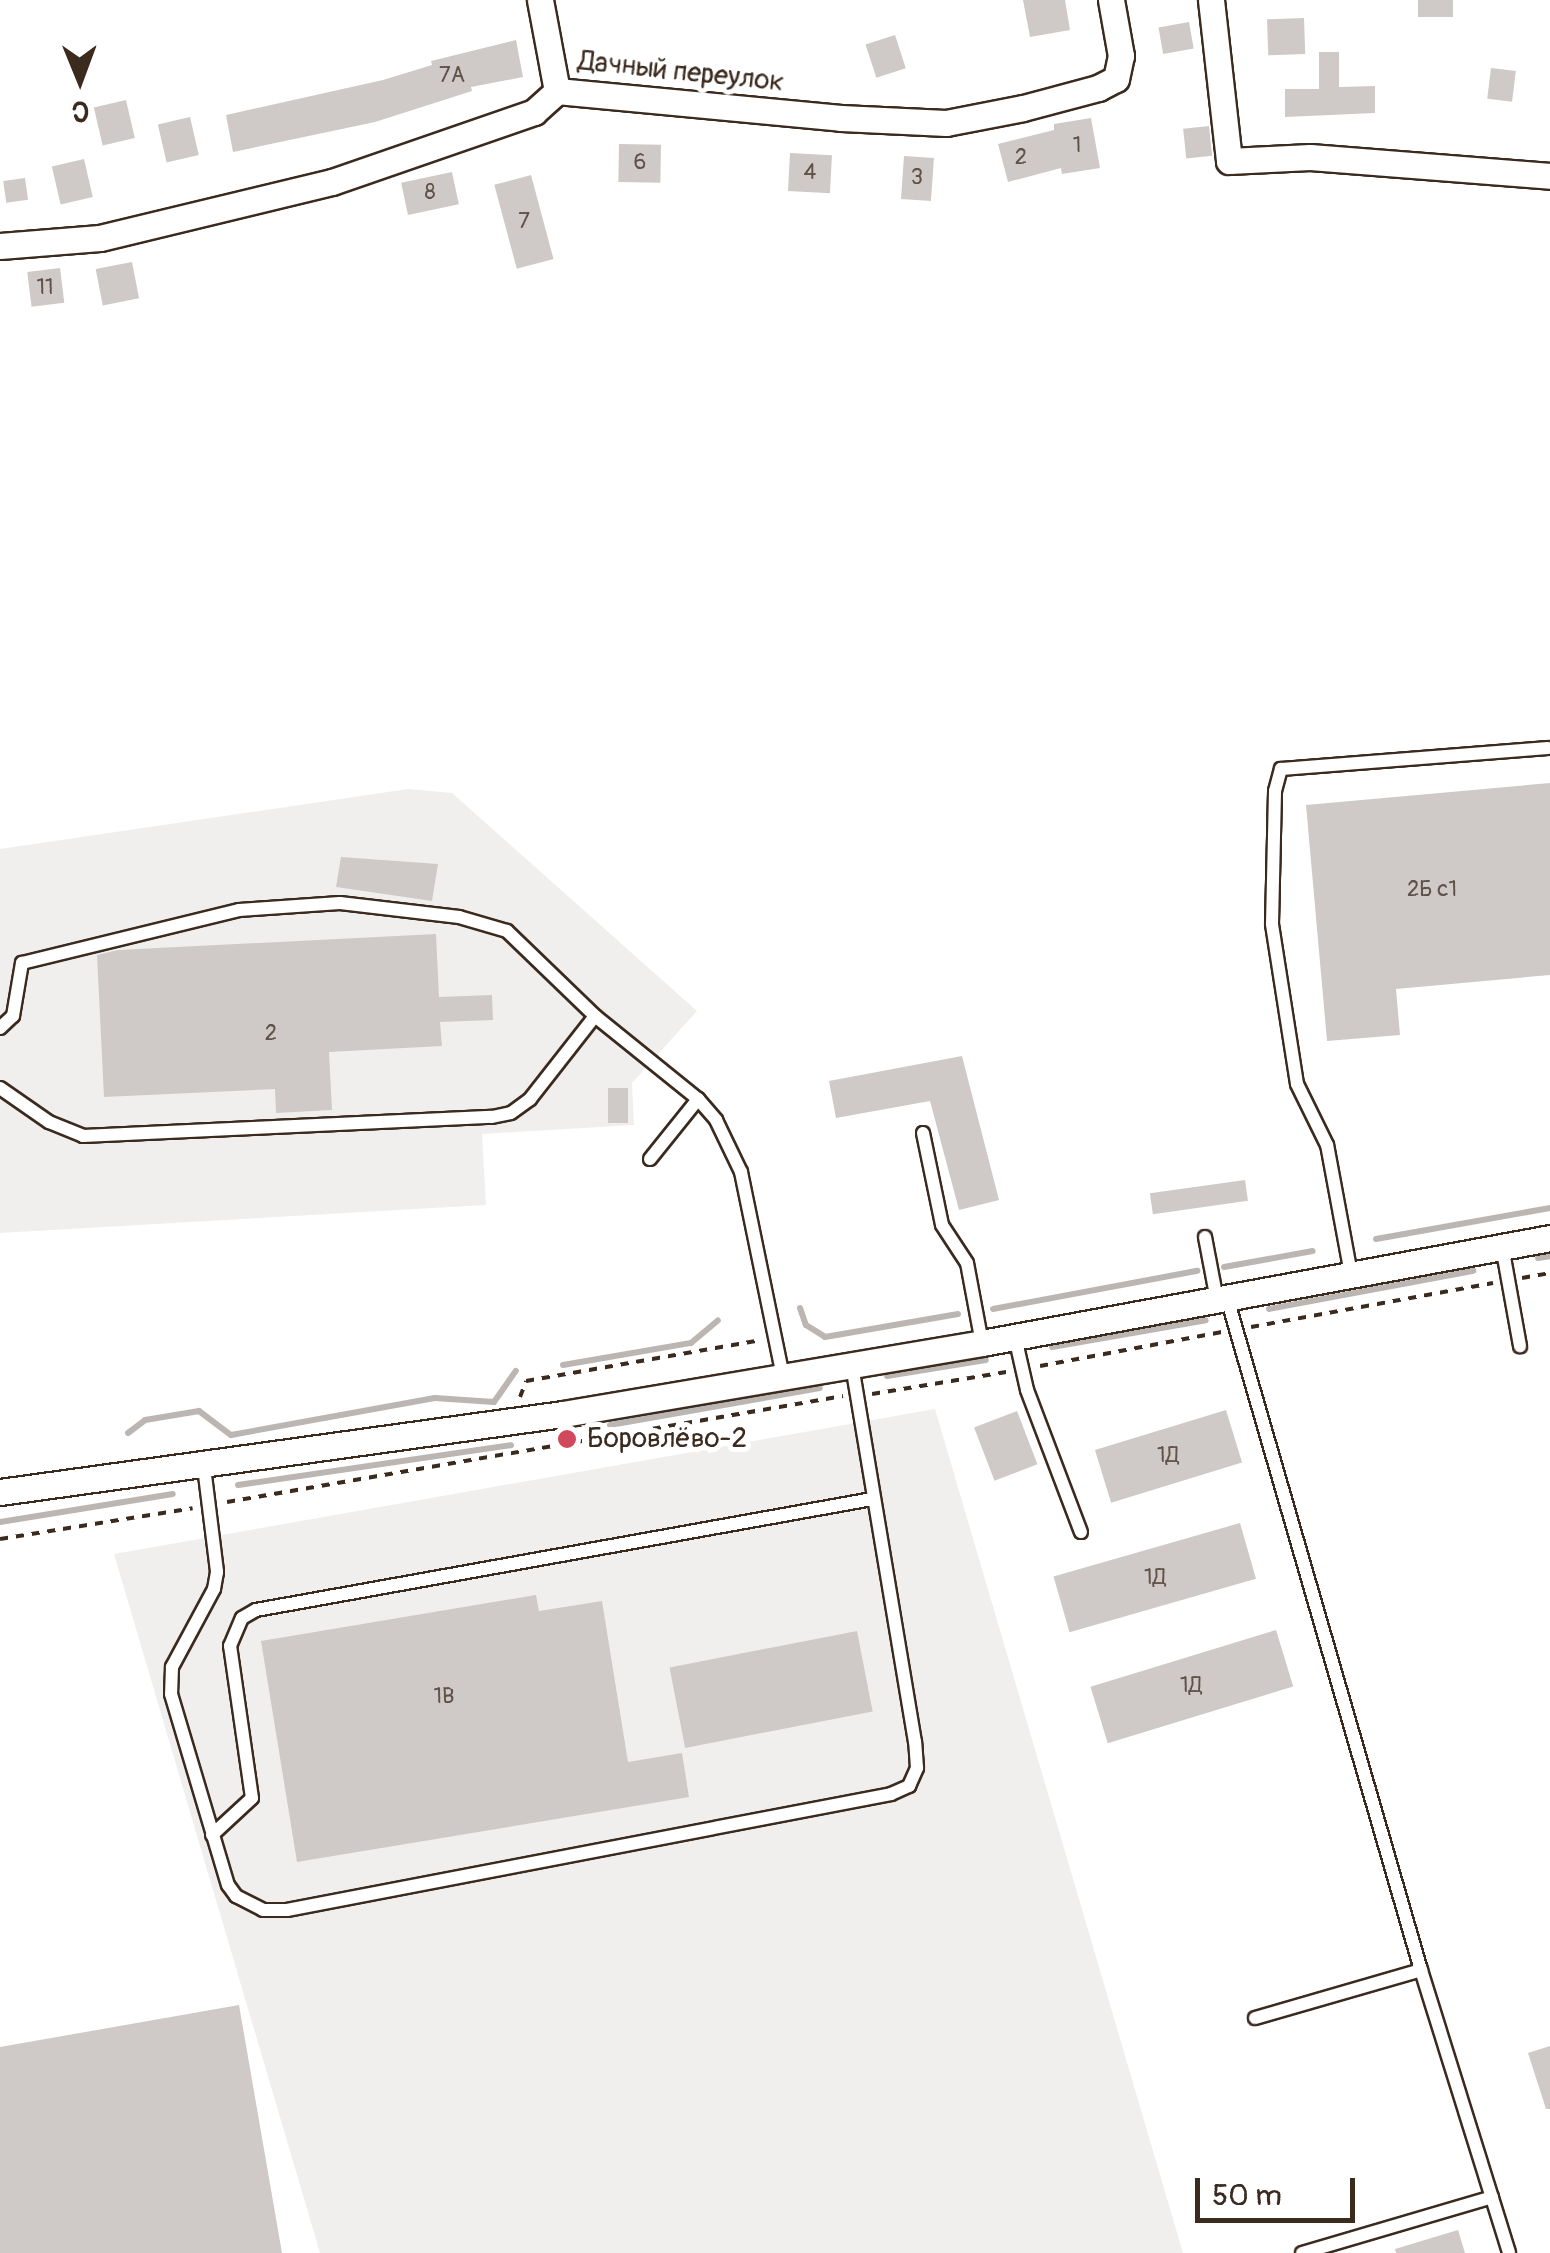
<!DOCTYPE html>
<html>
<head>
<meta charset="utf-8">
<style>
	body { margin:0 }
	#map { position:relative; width:1550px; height:2253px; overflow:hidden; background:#fff; font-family:Pangolin,sans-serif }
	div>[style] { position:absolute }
	.built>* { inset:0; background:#f1efee }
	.stream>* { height:6px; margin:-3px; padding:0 3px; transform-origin:3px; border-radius:3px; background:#bcb6b3 }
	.building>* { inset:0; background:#cfcac7; transform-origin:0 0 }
	.path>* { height:4px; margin-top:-2px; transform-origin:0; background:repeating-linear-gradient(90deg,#3b2a1e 0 8px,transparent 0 16px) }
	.roads { filter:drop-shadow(2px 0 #3b2a1e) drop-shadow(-2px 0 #3b2a1e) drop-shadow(0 2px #3b2a1e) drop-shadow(0 -2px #3b2a1e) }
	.service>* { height:12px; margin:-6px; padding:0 6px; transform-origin:6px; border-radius:6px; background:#fff }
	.minor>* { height:25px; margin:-12.5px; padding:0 12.5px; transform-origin:12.5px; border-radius:12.5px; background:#fff }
	.dots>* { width:28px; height:28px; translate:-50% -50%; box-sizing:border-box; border:5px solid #fff; border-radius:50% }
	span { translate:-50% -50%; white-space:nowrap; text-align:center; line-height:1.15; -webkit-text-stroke:10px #fff; paint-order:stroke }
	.number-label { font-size:22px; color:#605248 }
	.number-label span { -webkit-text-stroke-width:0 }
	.street-label { font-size:28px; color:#3b2a1e }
	.poi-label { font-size:28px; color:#3b2a1e }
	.left { translate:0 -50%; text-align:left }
	.north { position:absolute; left:30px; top:30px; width:100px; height:100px; -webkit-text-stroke:8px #fff; paint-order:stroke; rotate:179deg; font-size:28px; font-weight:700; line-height:40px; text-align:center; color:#3b2a1e }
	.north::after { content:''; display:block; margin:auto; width:35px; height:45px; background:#3b2a1e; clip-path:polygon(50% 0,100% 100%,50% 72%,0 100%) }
	.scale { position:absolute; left:1195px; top:2178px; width:160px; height:45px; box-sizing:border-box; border:5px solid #3b2a1e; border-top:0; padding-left:12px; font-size:30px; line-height:35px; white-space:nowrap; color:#3b2a1e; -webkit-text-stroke:8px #fff; paint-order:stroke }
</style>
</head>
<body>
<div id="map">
	<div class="built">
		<i style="clip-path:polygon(408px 789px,452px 793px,697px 1011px,632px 1083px,634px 1125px,482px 1134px,486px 1205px,0 1233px,0 849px)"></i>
		<i style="clip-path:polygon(935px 1409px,1183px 2253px,320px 2253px,114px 1554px)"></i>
	</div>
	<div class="stream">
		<i style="left:1376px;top:1239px;width:177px;rotate:-10.1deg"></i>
		<i style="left:1538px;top:1258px;width:12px;rotate:-9deg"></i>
		<i style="left:1224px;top:1267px;width:90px;rotate:-10.2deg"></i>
		<i style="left:800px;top:1308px;width:18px;rotate:71deg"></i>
		<i style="left:806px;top:1325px;width:22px;rotate:32deg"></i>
		<i style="left:825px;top:1337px;width:135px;rotate:-9.8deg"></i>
		<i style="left:993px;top:1309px;width:208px;rotate:-10.6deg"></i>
		<i style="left:1269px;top:1309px;width:208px;rotate:-10.6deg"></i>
		<i style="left:1052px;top:1347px;width:156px;rotate:-9.9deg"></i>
		<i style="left:563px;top:1365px;width:130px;rotate:-9.8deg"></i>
		<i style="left:691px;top:1343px;width:35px;rotate:-40deg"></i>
		<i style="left:887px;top:1376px;width:100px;rotate:-9.2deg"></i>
		<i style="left:610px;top:1425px;width:213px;rotate:-10deg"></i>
		<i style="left:128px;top:1433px;width:21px;rotate:-37deg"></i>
		<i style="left:145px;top:1420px;width:55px;rotate:-9.5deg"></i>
		<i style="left:199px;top:1411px;width:40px;rotate:37deg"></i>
		<i style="left:231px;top:1435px;width:207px;rotate:-10.3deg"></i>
		<i style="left:435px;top:1398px;width:59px;rotate:3.9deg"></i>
		<i style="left:494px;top:1402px;width:38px;rotate:-55deg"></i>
		<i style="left:238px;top:1485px;width:276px;rotate:-8.3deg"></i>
		<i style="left:0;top:1522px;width:175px;rotate:-9.2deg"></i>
	</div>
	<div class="building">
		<i style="clip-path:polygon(1023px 0,1065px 0,1070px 30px,1030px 37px)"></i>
		<i style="left:1418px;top:0;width:35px;height:17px"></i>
		<i style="left:1304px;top:18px;width:36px;height:37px;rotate:88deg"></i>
		<i style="left:1189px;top:22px;width:27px;height:31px;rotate:80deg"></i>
		<i style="left:895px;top:35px;width:35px;height:31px;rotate:72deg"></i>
		<i style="clip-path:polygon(516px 40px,523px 77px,471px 87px,472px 91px,375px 122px,233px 152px,226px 115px,383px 80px,432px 65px,431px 61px)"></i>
		<i style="clip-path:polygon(1319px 52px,1339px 52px,1339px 87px,1375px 86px,1375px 113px,1285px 117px,1285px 89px,1319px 89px)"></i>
		<i style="left:1491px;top:68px;width:25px;height:31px;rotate:7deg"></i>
		<i style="left:126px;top:100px;width:39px;height:33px;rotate:77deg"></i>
		<i style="left:190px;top:117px;width:39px;height:33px;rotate:77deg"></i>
		<i style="clip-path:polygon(1091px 118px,1100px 168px,1062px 174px,1061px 168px,1008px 182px,998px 144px,1054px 130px,1054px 124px)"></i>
		<i style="left:1209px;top:126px;width:30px;height:26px;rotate:84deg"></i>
		<i style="left:619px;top:144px;width:42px;height:38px;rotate:1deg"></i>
		<i style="left:790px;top:153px;width:42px;height:38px;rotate:3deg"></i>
		<i style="left:904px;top:156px;width:30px;height:43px;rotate:4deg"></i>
		<i style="left:84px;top:159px;width:39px;height:33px;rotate:77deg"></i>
		<i style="left:452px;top:172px;width:33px;height:52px;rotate:78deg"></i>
		<i style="left:531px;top:175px;width:87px;height:38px;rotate:75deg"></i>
		<i style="left:25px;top:178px;width:22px;height:22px;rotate:82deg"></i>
		<i style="left:132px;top:262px;width:37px;height:37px;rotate:79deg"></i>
		<i style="left:60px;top:268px;width:35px;height:33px;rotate:83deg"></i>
		<i style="clip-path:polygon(1550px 783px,1550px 975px,1396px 989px,1400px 1035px,1327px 1041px,1306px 805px)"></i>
		<i style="clip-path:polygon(341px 857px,438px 864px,432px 901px,336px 887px)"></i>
		<i style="clip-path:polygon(436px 934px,439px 997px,492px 995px,493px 1020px,440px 1022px,442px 1046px,329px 1052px,332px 1110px,276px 1113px,275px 1089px,104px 1097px,97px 955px,118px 950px)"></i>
		<i style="clip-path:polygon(962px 1056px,999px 1200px,959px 1210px,930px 1101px,836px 1118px,829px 1081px)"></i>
		<i style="left:608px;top:1088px;width:20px;height:35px"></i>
		<i style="left:1245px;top:1180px;width:21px;height:96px;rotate:82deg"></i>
		<i style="left:1226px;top:1410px;width:55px;height:137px;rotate:73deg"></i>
		<i style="left:1017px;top:1411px;width:57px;height:46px;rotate:69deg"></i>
		<i style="left:1240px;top:1523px;width:58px;height:194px;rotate:74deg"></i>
		<i style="clip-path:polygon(536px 1595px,539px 1611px,602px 1601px,628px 1762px,682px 1753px,689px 1797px,297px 1862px,261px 1641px)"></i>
		<i style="left:1276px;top:1630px;width:59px;height:194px;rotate:73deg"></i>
		<i style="left:857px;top:1631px;width:82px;height:191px;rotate:79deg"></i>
		<i style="clip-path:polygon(239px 2005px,282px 2253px,0 2253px,0 2047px)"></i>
		<i style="clip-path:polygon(1550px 2046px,1550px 2109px,1546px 2109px,1528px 2053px)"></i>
		<i style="clip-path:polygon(1458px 2230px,1465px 2253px,1396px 2253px,1395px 2249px)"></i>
	</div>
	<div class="path">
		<i style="left:1522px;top:1278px;width:28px;rotate:-10deg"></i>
		<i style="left:1251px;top:1327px;width:246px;rotate:-10.3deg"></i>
		<i style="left:1040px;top:1366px;width:185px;rotate:-10.6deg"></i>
		<i style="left:872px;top:1394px;width:136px;rotate:-9.3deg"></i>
		<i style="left:520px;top:1397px;width:17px;rotate:-69deg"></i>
		<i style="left:526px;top:1381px;width:239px;rotate:-9.9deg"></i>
		<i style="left:227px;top:1502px;width:625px;rotate:-9.76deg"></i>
		<i style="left:0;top:1539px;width:195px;rotate:-9.1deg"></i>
	</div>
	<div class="roads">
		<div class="service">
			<i style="left:0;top:1028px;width:18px;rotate:-43deg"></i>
			<i style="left:13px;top:1016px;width:54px;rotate:-80.4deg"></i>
			<i style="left:22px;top:963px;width:223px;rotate:-13.7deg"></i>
			<i style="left:239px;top:910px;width:101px;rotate:-4deg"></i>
			<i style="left:340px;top:903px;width:120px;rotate:6.7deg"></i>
			<i style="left:459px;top:917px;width:50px;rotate:16.3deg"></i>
			<i style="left:507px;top:931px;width:122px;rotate:44deg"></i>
			<i style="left:595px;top:1016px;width:132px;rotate:38.9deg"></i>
			<i style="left:698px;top:1099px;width:28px;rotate:49deg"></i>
			<i style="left:716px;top:1120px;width:58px;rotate:64.3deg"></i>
			<i style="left:741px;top:1172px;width:208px;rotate:78.4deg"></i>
			<i style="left:0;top:1088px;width:60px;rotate:34.8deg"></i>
			<i style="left:49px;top:1122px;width:37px;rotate:22deg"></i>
			<i style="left:83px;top:1136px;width:409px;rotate:-2.7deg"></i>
			<i style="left:492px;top:1117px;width:19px;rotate:-12deg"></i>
			<i style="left:511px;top:1113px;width:24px;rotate:-36deg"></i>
			<i style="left:530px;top:1099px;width:105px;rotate:-51.9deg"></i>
			<i style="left:923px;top:1133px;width:94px;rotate:78.3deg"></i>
			<i style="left:942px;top:1225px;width:45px;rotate:56.7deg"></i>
			<i style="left:967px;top:1263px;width:81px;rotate:79.4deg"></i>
			<i style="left:650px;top:1159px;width:77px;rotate:-51.3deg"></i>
			<i style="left:1205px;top:1237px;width:64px;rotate:79.2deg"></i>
			<i style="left:1502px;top:1246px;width:102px;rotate:79.8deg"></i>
			<i style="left:1351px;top:1274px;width:131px;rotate:-100.5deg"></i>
			<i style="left:1327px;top:1145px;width:68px;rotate:-116.2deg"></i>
			<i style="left:1297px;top:1084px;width:162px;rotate:-98.9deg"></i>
			<i style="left:1272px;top:924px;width:133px;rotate:-88.7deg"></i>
			<i style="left:1275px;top:791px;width:23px;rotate:-75deg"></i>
			<i style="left:1281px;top:769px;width:268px;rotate:-4.5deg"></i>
			<i style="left:1227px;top:1298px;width:699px;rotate:73.9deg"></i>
			<i style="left:1421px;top:1970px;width:296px;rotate:72.7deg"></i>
			<i style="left:1015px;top:1337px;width:54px;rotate:77.2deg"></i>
			<i style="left:1027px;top:1390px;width:152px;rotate:69.2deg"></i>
			<i style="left:204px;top:1467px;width:106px;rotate:82.9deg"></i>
			<i style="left:217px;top:1572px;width:17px;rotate:100deg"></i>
			<i style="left:214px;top:1589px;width:89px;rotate:118.3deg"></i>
			<i style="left:172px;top:1667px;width:27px;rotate:92deg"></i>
			<i style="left:171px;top:1694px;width:199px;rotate:73.4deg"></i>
			<i style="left:228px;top:1885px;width:14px;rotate:54deg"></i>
			<i style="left:236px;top:1896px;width:30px;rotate:27deg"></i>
			<i style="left:263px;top:1910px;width:24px"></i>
			<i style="left:287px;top:1910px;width:615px;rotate:-10.87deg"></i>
			<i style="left:891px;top:1794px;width:20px;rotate:-24deg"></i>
			<i style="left:909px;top:1786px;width:20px;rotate:-66deg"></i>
			<i style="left:917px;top:1768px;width:26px;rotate:-94deg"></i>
			<i style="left:915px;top:1742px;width:383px;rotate:-99.5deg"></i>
			<i style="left:212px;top:1835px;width:54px;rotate:-42.8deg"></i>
			<i style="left:252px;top:1798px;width:154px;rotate:-98.2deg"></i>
			<i style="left:230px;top:1646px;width:30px;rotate:-67deg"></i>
			<i style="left:242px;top:1618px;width:16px;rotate:-30deg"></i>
			<i style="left:256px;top:1610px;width:626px;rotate:-10.21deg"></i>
			<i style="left:1255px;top:2018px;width:173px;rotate:-16.1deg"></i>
			<i style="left:1302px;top:2253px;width:198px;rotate:-16.4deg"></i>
		</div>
		<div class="minor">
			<i style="left:540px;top:0;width:93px;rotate:79.4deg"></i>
			<i style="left:1211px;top:0;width:162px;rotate:83.6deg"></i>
			<i style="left:1229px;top:161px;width:81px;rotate:-2.8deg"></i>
			<i style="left:1310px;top:157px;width:241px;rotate:4.5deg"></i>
			<i style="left:0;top:246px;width:100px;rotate:-4.6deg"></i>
			<i style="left:100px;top:238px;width:239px;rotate:-13.6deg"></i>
			<i style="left:332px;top:182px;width:214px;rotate:-19.1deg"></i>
			<i style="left:534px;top:112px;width:31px;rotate:-42deg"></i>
			<i style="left:557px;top:91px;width:285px;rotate:5.4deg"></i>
			<i style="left:841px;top:118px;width:105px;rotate:2.7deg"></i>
			<i style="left:946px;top:123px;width:78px;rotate:-11deg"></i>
			<i style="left:1023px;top:108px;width:78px;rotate:-14.9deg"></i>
			<i style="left:1098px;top:88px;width:20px;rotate:-27deg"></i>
			<i style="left:1116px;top:79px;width:24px;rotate:-78deg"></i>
			<i style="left:1121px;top:56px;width:57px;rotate:-100.1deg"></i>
			<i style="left:0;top:1492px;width:568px;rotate:-7.89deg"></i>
			<i style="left:563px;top:1414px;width:425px;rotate:-9.6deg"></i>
			<i style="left:982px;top:1343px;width:578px;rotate:-10.47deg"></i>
		</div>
	</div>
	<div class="dots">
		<i style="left:567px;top:1439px;background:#d1495b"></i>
	</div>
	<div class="number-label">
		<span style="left:452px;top:76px">7А</span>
		<span style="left:1077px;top:146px">1</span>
		<span style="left:1021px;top:158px">2</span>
		<span style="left:640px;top:163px">6</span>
		<span style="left:810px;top:173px">4</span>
		<span style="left:917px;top:178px">3</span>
		<span style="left:430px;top:193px">8</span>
		<span style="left:524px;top:222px">7</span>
		<span style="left:45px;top:288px">11</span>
		<span style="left:1432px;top:890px">2Б с1</span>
		<span style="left:271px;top:1034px">2</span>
		<span style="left:1168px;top:1456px">1Д</span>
		<span style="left:1155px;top:1578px">1Д</span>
		<span style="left:1191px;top:1686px">1Д</span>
		<span style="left:444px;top:1697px">1В</span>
	</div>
	<div class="street-label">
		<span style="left:681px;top:72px;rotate:6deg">Дачный переулок</span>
	</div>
	<div class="poi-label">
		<span class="left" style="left:587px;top:1439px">Боровлёво-2</span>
	</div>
	<div class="north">С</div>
	<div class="scale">50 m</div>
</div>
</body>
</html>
